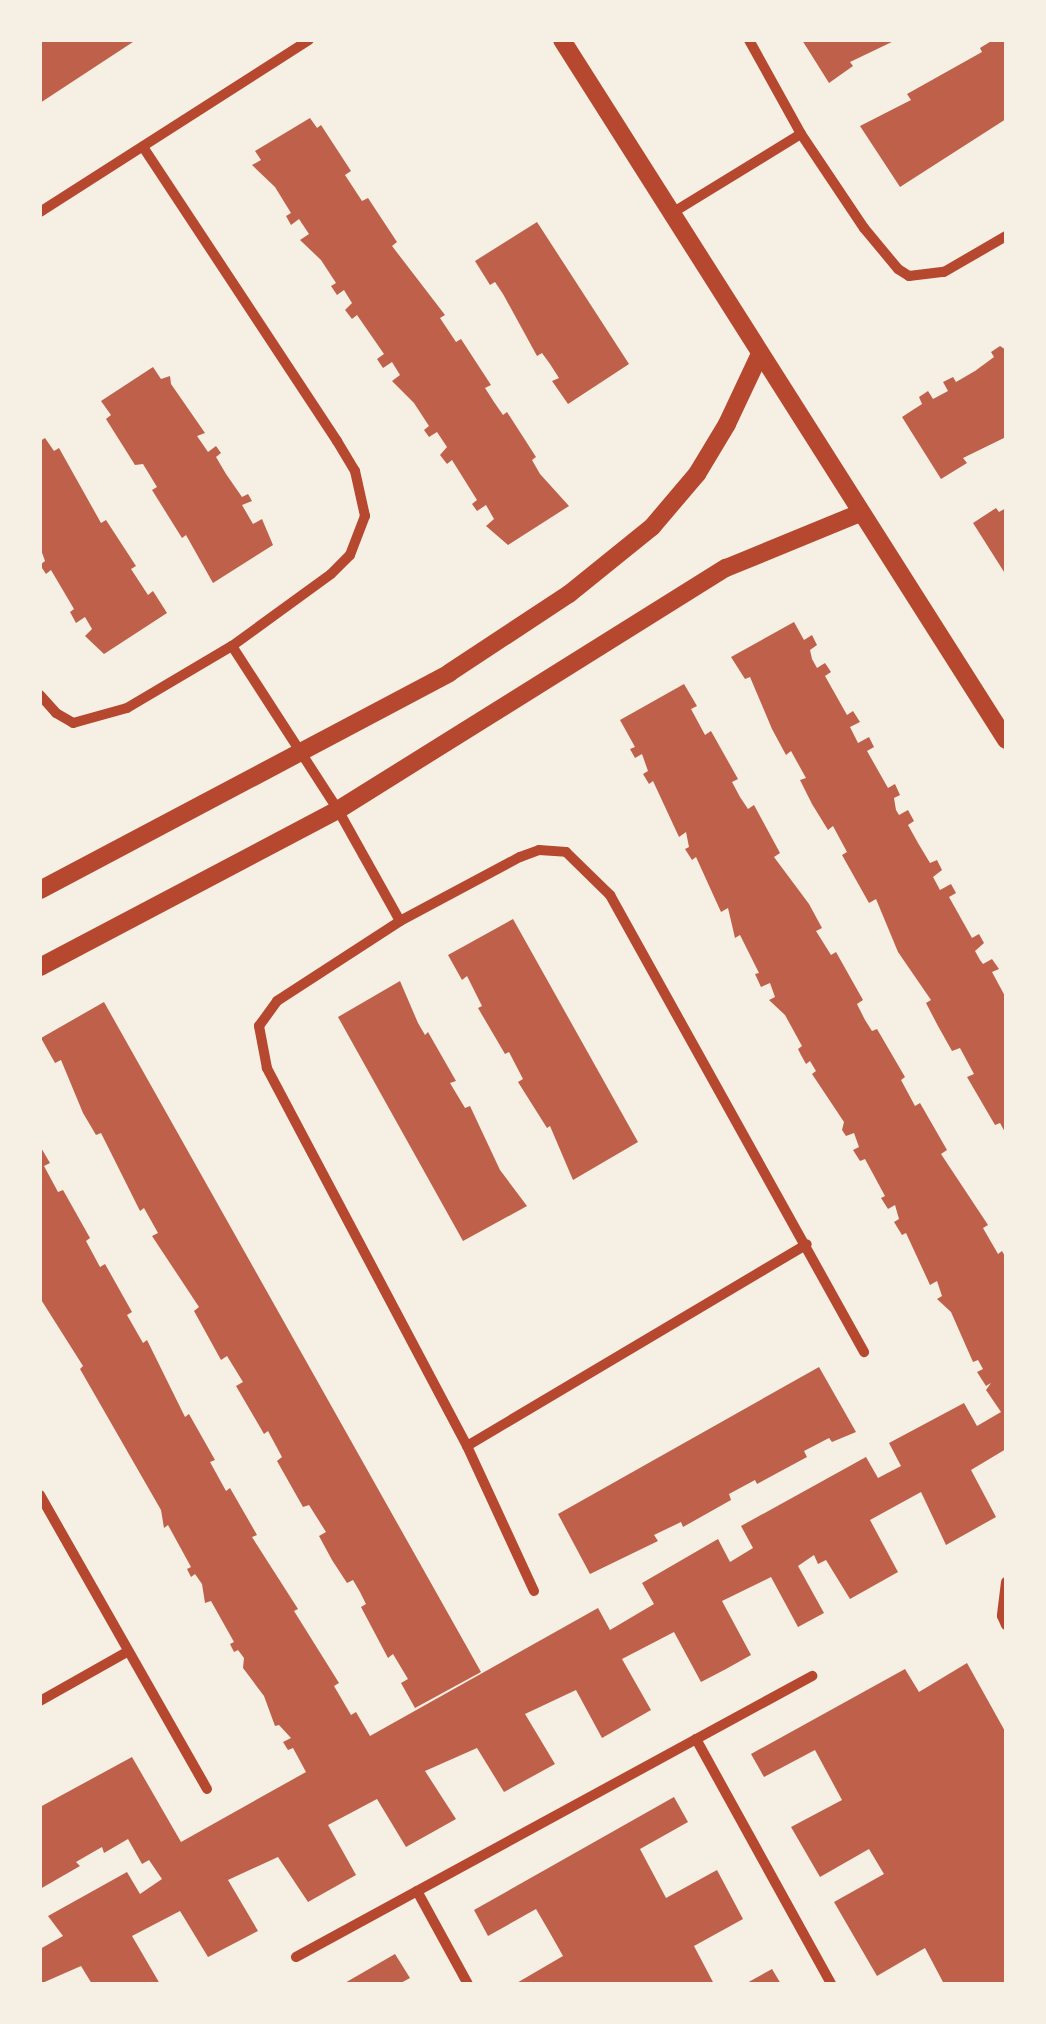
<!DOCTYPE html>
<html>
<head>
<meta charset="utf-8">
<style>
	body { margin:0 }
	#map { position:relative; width:1046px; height:2024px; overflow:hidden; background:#f6efe4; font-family:Quicksand,sans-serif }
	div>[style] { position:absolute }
	.building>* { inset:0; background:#bf614a }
	.minor>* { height:10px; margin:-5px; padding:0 5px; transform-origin:5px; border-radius:5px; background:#b5482f }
	.tertiary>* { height:18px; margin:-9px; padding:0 9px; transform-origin:9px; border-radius:9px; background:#b5482f }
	span { translate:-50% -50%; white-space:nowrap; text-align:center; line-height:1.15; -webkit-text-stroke:9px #f6efe4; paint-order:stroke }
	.frame { position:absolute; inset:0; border:42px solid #f6efe4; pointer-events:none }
</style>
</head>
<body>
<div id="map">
	<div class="building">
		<i style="clip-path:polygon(40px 40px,136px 40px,40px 103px)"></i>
		<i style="clip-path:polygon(802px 40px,896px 40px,850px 62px,853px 66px,829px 83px)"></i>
		<i style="clip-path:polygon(993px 40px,1006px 40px,1006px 119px,900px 187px,860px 126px,911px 100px,907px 94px,982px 52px,980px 48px)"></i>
		<i style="clip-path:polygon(310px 118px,317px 128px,321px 125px,351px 171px,345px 175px,362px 201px,368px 198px,397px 242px,392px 246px,445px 315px,440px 318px,456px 342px,461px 339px,491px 385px,485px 388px,494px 402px,503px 415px,507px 412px,536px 457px,532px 460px,540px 474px,569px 506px,508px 545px,486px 526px,494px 519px,486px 505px,477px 511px,472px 504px,477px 500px,452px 460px,447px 464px,440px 455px,447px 447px,437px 432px,429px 437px,424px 430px,429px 426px,414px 403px,392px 381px,400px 375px,392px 362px,383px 368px,377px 359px,384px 354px,357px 315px,352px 319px,345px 310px,352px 303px,347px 295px,344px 290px,337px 295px,331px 286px,336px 283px,321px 260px,300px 240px,309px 234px,299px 219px,291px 225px,286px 216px,291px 213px,275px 187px,252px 165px,261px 160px,255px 151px)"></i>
		<i style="clip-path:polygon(537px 222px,629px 364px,568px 404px,552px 381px,559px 378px,550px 364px,542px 353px,537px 356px,503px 294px,495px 282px,490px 285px,475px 261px)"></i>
		<i style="clip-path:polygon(1000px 346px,1006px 350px,1006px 437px,963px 458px,967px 463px,941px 479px,902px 417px,922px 404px,919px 397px,928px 391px,933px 399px,948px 391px,943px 382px,953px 377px,956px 382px,975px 371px,994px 357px,991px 352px)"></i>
		<i style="clip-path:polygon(153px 367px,161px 379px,170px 376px,171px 384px,205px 433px,197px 436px,208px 452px,216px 446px,221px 453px,216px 457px,226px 474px,242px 497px,248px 494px,252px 501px,242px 505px,253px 524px,262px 519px,273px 545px,213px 583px,186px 535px,182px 538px,152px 490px,157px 487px,143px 464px,135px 465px,106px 419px,111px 415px,101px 401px)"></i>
		<i style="clip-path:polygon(45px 438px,54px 451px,59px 448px,101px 523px,106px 520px,136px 566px,131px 569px,148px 595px,153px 591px,167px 613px,104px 654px,85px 636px,92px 629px,85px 617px,76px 623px,70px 612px,74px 609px,51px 570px,46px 574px,40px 565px,45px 561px,40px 547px,40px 441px)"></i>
		<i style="clip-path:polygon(996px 508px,999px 512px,1006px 508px,1006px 575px,973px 523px)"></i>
		<i style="clip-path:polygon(794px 622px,804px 640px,812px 635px,817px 645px,810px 650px,812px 659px,817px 668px,825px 663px,831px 672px,825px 676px,847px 715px,853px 711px,860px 722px,850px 727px,858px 743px,869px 737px,874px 747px,867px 751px,888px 788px,895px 784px,900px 795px,894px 798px,896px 810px,899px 815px,908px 810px,914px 821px,908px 825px,918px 843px,930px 863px,937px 860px,942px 870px,933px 877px,940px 890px,951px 884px,956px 893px,949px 897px,972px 938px,979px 934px,984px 943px,975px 951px,980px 960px,983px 964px,992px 959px,999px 969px,992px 972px,1006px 998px,1006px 1134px,1000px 1123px,995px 1125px,967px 1077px,974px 1074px,960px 1048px,952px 1051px,938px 1026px,926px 1003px,931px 1000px,898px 952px,876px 899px,869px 903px,842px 855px,847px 852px,833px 826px,828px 830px,812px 804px,800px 780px,806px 778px,791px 751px,786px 755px,772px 729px,750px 677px,745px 679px,731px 657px)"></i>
		<i style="clip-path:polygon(684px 684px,697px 706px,691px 709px,705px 735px,711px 731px,738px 779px,732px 782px,740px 797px,748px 809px,754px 805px,780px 853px,774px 857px,809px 904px,822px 928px,816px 931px,831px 955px,836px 952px,863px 1000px,857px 1004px,865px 1020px,872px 1031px,877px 1029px,905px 1077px,901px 1080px,915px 1106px,920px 1103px,947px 1150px,941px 1154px,988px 1225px,983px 1228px,998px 1254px,1002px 1251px,1006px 1258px,1006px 1449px,971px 1470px,996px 1517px,946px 1545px,921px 1492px,870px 1520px,898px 1572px,850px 1599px,826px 1560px,818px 1564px,814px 1555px,798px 1566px,824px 1613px,798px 1627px,771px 1577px,722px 1601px,751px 1655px,726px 1669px,701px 1682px,674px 1632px,622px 1659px,651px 1710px,602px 1738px,576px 1690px,525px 1714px,555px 1764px,504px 1792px,477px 1748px,425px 1771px,456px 1819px,406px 1847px,377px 1799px,328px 1825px,356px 1875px,308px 1902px,278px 1857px,228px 1880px,258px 1931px,208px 1957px,180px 1911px,132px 1936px,160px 1984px,92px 1984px,81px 1966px,40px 1984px,40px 1949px,63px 1936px,48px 1916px,127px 1872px,140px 1894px,162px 1879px,149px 1860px,142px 1864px,128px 1839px,104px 1853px,102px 1847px,88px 1855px,76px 1862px,80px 1866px,40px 1889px,40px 1807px,132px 1757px,181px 1842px,306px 1772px,293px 1748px,288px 1750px,283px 1742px,291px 1738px,279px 1725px,275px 1726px,264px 1696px,243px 1668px,244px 1658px,238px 1650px,234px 1652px,230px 1644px,234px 1642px,211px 1601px,205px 1603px,202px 1584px,195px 1574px,191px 1577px,187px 1569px,191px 1567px,168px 1525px,164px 1528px,161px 1510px,80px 1369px,83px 1366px,40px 1298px,40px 1146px,50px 1163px,44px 1166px,58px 1192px,63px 1190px,90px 1238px,86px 1241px,100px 1267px,105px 1264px,132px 1312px,127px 1315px,143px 1343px,147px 1340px,185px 1417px,189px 1414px,215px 1460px,210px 1462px,226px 1491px,230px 1488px,257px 1535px,252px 1537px,298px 1609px,294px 1611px,339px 1683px,334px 1686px,351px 1715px,356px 1712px,370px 1736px,598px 1608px,610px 1630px,654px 1604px,642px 1583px,718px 1539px,730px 1562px,753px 1548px,741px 1526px,866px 1457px,878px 1478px,901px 1466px,889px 1443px,964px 1403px,977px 1426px,1001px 1412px,986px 1390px,991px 1383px,986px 1386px,977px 1372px,983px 1369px,978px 1360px,973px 1362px,951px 1312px,937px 1299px,942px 1296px,937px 1281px,930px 1285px,906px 1233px,902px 1235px,894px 1222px,899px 1219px,895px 1205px,888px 1209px,881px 1198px,885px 1196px,865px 1159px,860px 1161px,853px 1150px,859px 1147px,854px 1133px,846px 1136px,842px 1130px,844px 1122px,812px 1074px,816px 1071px,810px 1061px,806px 1064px,801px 1055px,798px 1049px,802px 1046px,785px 1015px,769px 1000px,775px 997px,770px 983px,761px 987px,755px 974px,759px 973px,740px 935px,735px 938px,728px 908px,721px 912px,696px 857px,692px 860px,685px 849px,689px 847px,686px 832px,679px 837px,653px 781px,649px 784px,643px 774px,648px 771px,642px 754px,635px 758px,630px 749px,635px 747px,620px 720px)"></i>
		<i style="clip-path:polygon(513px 919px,638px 1142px,573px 1180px,550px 1126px,547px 1128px,518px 1082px,523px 1079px,509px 1052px,505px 1054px,478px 1008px,482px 1006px,467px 976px,462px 980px,448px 955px)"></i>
		<i style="clip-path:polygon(400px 981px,418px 1023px,425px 1035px,428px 1032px,456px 1081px,450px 1083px,465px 1108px,470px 1106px,500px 1170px,527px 1206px,463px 1241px,338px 1017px)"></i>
		<i style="clip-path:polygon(104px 1002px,481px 1672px,415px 1708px,401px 1683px,408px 1679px,393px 1654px,388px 1658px,361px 1607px,366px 1604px,360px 1592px,353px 1580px,347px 1583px,332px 1560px,319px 1536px,326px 1532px,309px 1505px,303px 1507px,277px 1461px,282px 1457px,268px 1431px,264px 1434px,236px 1386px,243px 1382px,227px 1356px,221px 1360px,194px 1311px,199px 1307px,152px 1236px,158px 1233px,144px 1208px,140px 1211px,101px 1133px,96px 1135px,83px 1113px,61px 1060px,55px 1063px,41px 1038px)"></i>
		<i style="clip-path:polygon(819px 1367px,856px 1432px,832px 1442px,829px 1438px,804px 1451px,807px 1457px,757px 1484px,755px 1480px,729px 1494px,731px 1500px,683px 1527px,681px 1522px,654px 1535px,658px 1541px,590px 1574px,558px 1514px)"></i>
		<i style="clip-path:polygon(967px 1663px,1006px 1733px,1006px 1984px,944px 1984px,925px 1948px,877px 1976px,834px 1902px,884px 1874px,869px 1849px,820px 1877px,791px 1827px,842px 1800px,815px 1750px,764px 1777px,751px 1754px,905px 1669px,919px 1692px)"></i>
		<i style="clip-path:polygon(674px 1797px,688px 1822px,640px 1849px,666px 1898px,717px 1870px,743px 1919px,694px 1946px,714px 1984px,515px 1984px,563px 1956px,550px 1933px,536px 1909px,488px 1936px,474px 1910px)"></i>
		<i style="clip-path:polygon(395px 1954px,410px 1978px,399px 1984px,343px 1984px)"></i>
		<i style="clip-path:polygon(772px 1969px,781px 1984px,745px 1984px)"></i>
	</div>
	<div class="minor">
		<i style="left:749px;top:40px;width:107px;rotate:61deg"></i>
		<i style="left:801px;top:134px;width:113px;rotate:56.2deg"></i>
		<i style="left:864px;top:228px;width:53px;rotate:50.3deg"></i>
		<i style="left:898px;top:269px;width:13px;rotate:32deg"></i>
		<i style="left:909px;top:276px;width:35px;rotate:-7deg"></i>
		<i style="left:944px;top:272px;width:72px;rotate:-30.1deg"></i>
		<i style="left:40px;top:212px;width:319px;rotate:-32.6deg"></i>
		<i style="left:672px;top:213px;width:151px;rotate:-31.5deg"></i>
		<i style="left:232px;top:646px;width:195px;rotate:57.1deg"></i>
		<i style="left:338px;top:810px;width:127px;rotate:60.8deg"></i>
		<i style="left:40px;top:695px;width:24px;rotate:48deg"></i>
		<i style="left:56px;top:713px;width:20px;rotate:30deg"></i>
		<i style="left:73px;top:723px;width:56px;rotate:-15.5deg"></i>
		<i style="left:127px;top:708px;width:122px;rotate:-30.6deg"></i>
		<i style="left:232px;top:646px;width:122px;rotate:-36deg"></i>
		<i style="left:331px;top:574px;width:27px;rotate:-45deg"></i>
		<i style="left:350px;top:555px;width:42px;rotate:-69deg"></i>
		<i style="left:365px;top:516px;width:46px;rotate:-102.5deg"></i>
		<i style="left:355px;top:471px;width:35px;rotate:-121deg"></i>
		<i style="left:337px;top:441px;width:352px;rotate:-123.4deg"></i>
		<i style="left:467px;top:1446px;width:395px;rotate:-30.7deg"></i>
		<i style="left:40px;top:1495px;width:338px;rotate:60.4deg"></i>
		<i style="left:1006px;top:1582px;width:34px;rotate:97deg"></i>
		<i style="left:1002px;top:1616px;width:10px;rotate:66deg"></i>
		<i style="left:534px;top:1591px;width:160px;rotate:-114.8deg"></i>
		<i style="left:467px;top:1446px;width:428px;rotate:-117.9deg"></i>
		<i style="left:267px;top:1068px;width:43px;rotate:-100.8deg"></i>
		<i style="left:259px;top:1026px;width:31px;rotate:-54deg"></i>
		<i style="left:277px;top:1001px;width:147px;rotate:-33deg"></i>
		<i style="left:400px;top:921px;width:136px;rotate:-28.1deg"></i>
		<i style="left:520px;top:857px;width:20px;rotate:-20deg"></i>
		<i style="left:539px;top:850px;width:27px;rotate:4deg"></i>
		<i style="left:566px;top:852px;width:62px;rotate:44.3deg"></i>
		<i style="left:610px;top:895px;width:523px;rotate:60.93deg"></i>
		<i style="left:40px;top:1701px;width:100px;rotate:-29.4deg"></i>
		<i style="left:696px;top:1739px;width:280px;rotate:61.1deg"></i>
		<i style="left:417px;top:1891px;width:106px;rotate:61.3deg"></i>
		<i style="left:296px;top:1957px;width:588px;rotate:-28.57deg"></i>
	</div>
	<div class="tertiary">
		<i style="left:562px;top:40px;width:829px;rotate:57.61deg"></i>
		<i style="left:40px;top:890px;width:463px;rotate:-27.9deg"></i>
		<i style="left:449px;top:673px;width:144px;rotate:-33.4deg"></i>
		<i style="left:569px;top:594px;width:107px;rotate:-38.9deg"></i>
		<i style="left:652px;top:527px;width:70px;rotate:-49.7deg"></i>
		<i style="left:697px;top:474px;width:58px;rotate:-59deg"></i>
		<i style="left:727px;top:424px;width:77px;rotate:-64.8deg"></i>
		<i style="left:40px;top:967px;width:337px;rotate:-27.8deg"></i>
		<i style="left:338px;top:810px;width:457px;rotate:-32deg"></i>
		<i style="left:726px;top:568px;width:145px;rotate:-22.3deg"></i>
	</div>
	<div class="frame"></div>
</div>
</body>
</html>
